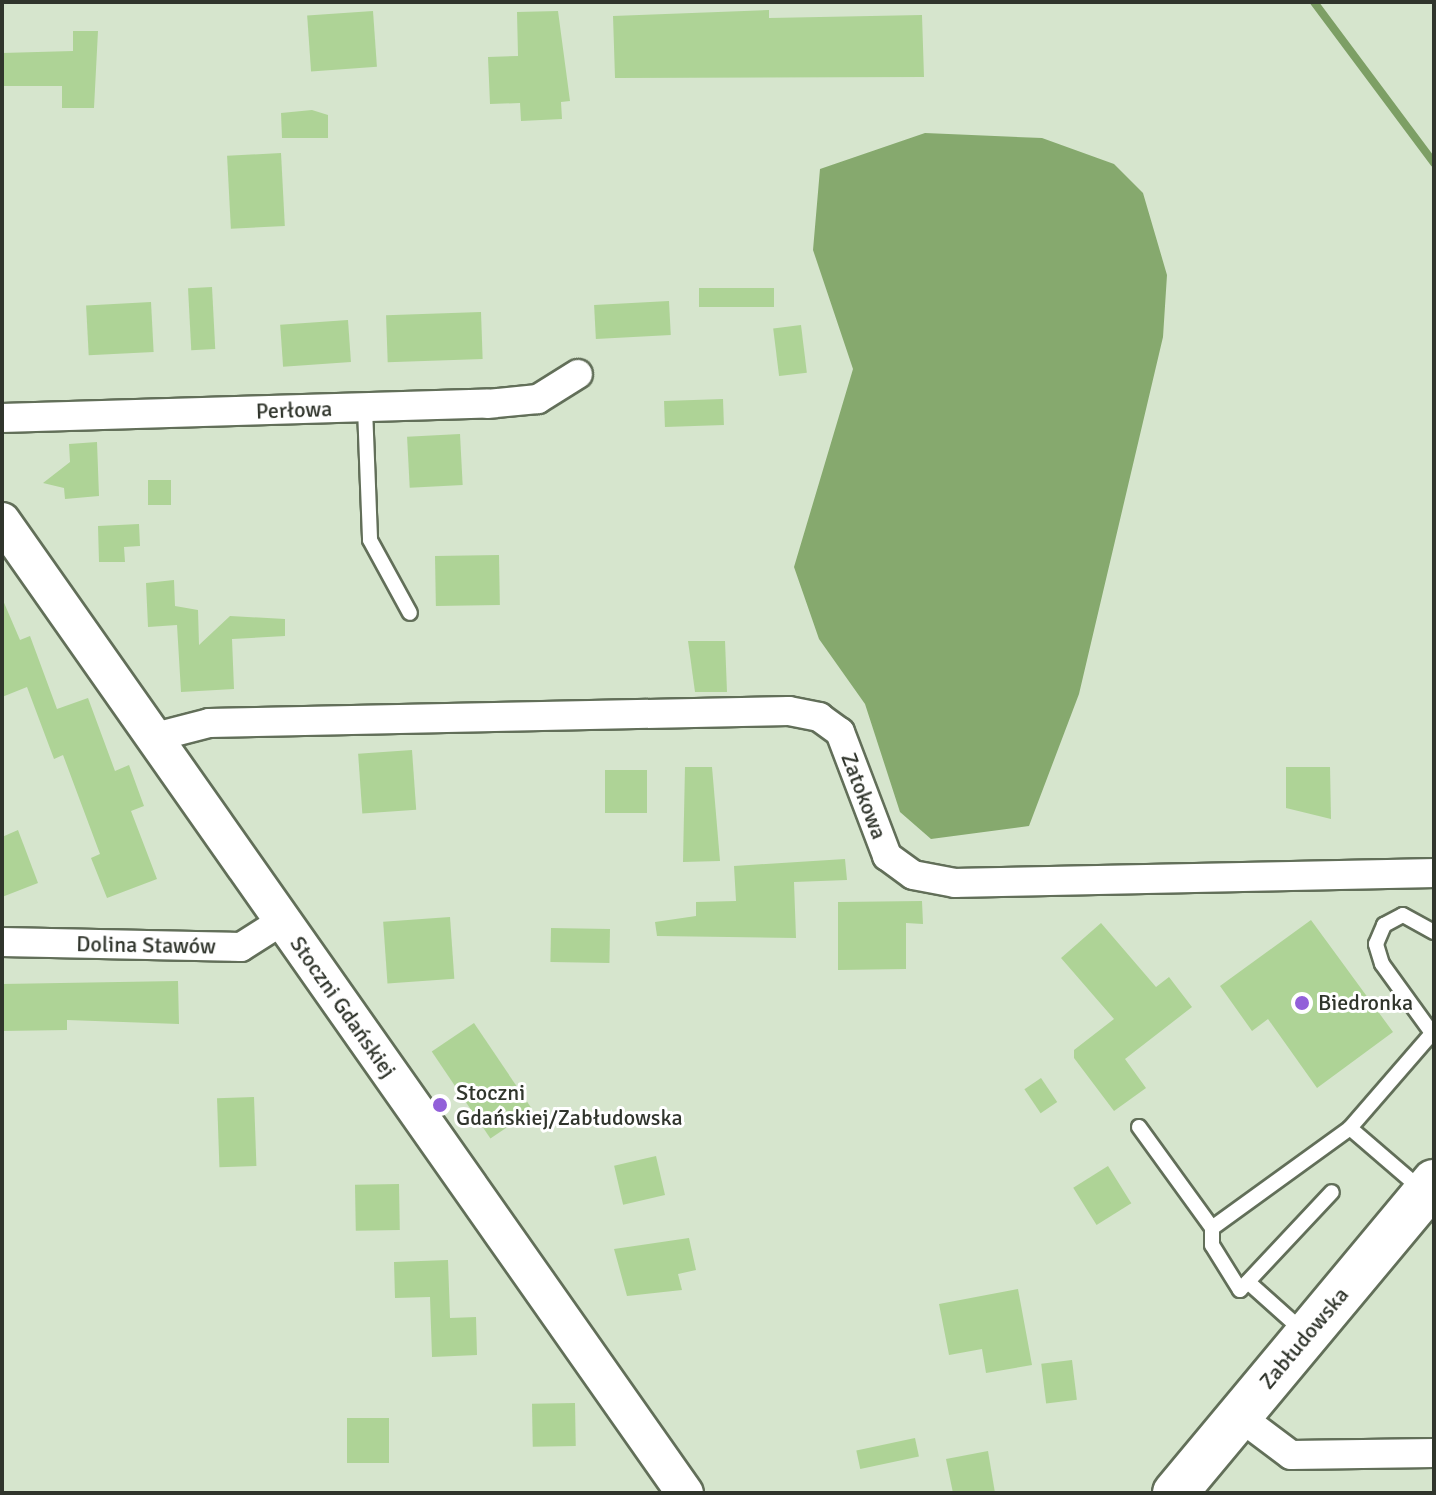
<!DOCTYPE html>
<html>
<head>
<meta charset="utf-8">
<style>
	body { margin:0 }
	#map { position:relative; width:1436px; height:1495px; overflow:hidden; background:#d6e5cd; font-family:Signika,sans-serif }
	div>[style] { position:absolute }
	.forest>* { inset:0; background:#86a96e }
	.stream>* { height:8px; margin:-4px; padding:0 4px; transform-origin:4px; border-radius:4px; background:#7d9f65 }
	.building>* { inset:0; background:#aed396; transform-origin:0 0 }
	.roads { filter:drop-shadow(2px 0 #626f59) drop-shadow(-2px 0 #626f59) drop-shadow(0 2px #626f59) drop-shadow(0 -2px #626f59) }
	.service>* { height:14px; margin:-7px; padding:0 7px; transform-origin:7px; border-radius:7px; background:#fff }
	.minor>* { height:28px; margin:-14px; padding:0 14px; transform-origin:14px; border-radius:14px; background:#fff }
	.tertiary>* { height:36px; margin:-18px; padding:0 18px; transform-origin:18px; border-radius:18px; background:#fff }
	.trunk>* { height:44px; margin:-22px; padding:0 22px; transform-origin:22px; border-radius:22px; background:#fff }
	.dots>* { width:22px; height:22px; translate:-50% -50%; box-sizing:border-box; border:4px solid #fff; border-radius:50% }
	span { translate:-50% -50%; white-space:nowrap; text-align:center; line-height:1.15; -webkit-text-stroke:6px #fff; paint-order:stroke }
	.street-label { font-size:22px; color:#30352c }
	.poi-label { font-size:22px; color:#30352c }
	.left { translate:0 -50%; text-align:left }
	.frame { position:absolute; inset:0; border:4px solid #30352c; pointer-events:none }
</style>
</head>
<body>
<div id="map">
	<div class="forest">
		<i style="clip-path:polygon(925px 133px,1042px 138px,1114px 164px,1143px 193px,1167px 275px,1163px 337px,1079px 694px,1029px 826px,931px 839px,900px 812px,865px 704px,819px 639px,794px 567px,853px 369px,813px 250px,820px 169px)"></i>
	</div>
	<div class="stream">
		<i style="left:1314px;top:2px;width:201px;rotate:53.3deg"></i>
	</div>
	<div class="building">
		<i style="clip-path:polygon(769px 10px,769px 18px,922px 15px,924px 77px,615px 78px,613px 16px)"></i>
		<i style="left:373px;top:11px;width:56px;height:66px;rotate:86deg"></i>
		<i style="clip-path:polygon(558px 11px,570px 101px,561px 102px,562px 119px,521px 121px,520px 103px,490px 104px,488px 57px,518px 56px,517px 12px)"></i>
		<i style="clip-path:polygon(73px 31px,98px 31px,94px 108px,62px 108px,62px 86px,2px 86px,2px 53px,73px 51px)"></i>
		<i style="clip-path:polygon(312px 110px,328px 115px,328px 138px,282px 138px,281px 113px)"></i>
		<i style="left:281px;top:153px;width:73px;height:54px;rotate:87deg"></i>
		<i style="left:212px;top:287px;width:62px;height:24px;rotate:87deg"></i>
		<i style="left:699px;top:288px;width:75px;height:19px"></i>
		<i style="left:669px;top:301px;width:34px;height:75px;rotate:87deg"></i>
		<i style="left:151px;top:302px;width:50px;height:65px;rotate:87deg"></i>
		<i style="left:481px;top:312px;width:47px;height:95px;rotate:88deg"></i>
		<i style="left:348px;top:320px;width:42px;height:68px;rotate:86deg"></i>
		<i style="left:801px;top:325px;width:48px;height:28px;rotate:83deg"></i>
		<i style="left:723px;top:399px;width:26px;height:59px;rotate:88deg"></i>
		<i style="left:460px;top:434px;width:51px;height:53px;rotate:87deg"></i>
		<i style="clip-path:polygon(97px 442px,99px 496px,65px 499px,64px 488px,43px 483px,70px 462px,69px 444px)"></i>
		<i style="left:148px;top:480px;width:23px;height:25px"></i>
		<i style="clip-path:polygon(139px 524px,140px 546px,124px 547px,125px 562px,99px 562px,98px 526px)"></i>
		<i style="left:499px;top:555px;width:50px;height:64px;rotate:89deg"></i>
		<i style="clip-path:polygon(174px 580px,175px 606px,198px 610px,199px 645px,230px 616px,285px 619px,285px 636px,232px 639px,234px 689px,181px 692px,177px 625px,148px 627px,146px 583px)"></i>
		<i style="clip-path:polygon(2px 598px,20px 640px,30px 636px,57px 709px,88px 698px,115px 771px,129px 765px,144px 806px,131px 811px,157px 879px,107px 898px,91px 858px,100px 854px,63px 755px,54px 759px,27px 687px,2px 697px)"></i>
		<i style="clip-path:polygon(688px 641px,725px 641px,727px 692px,695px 692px)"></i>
		<i style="left:412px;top:750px;width:60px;height:54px;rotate:86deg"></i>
		<i style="clip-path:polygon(685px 767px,712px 767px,720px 861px,683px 862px)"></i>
		<i style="clip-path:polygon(1286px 767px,1330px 767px,1331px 819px,1286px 808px)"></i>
		<i style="left:605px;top:770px;width:42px;height:43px"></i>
		<i style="clip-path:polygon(18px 830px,38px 883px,2px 897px,2px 837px)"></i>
		<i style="clip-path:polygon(845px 859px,847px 880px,794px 882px,796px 938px,657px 936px,655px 922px,696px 916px,696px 902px,736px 901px,734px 866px)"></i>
		<i style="clip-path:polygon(922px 901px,923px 924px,906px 923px,906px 969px,838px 970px,838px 902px)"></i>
		<i style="left:450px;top:917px;width:62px;height:67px;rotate:86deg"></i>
		<i style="clip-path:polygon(1311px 920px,1393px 1032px,1317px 1088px,1268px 1019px,1252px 1031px,1220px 986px)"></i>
		<i style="clip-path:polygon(1101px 923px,1156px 987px,1169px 977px,1192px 1007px,1125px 1059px,1146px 1088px,1114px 1111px,1074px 1058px,1074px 1050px,1114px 1019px,1061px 958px)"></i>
		<i style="left:551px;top:928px;width:59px;height:34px;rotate:1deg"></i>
		<i style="clip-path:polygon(178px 981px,179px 1024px,67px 1020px,67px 1030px,2px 1031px,2px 984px)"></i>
		<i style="left:474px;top:1023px;width:105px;height:51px;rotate:56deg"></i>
		<i style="left:1041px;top:1078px;width:29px;height:20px;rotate:56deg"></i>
		<i style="left:254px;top:1097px;width:69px;height:37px;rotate:88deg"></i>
		<i style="left:656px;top:1156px;width:40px;height:43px;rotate:77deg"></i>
		<i style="left:1108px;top:1166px;width:44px;height:41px;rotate:58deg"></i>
		<i style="left:399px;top:1184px;width:46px;height:44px;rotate:89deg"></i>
		<i style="clip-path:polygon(689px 1238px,696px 1270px,678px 1274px,682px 1290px,627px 1296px,614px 1249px)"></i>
		<i style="clip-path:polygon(448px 1260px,450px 1318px,476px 1317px,477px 1355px,432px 1357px,430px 1297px,395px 1298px,394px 1262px)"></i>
		<i style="clip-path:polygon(1018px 1289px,1032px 1365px,986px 1373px,982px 1349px,949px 1355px,939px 1304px)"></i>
		<i style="left:1072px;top:1360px;width:40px;height:31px;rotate:83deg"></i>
		<i style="left:575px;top:1403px;width:43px;height:43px;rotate:89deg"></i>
		<i style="left:347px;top:1418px;width:42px;height:45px"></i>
		<i style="left:915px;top:1438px;width:19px;height:60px;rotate:78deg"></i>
		<i style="clip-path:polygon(988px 1451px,995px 1493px,953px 1493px,946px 1459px)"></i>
	</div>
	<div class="roads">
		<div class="service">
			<i style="left:365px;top:408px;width:132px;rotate:87.8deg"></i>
			<i style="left:370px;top:540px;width:83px;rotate:61.3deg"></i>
			<i style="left:1432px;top:1033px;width:85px;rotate:-125.9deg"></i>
			<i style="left:1382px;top:964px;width:21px;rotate:-107deg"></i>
			<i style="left:1376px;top:944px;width:21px;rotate:-67deg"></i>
			<i style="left:1384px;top:925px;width:21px;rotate:-28deg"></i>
			<i style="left:1403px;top:915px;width:35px;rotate:29deg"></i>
			<i style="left:1139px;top:1127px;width:125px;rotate:54.1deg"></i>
			<i style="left:1212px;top:1228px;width:170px;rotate:-35.9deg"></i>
			<i style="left:1422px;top:1190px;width:95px;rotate:-139.3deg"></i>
			<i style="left:1350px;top:1128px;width:128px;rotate:-49.1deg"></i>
			<i style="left:1212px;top:1228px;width:17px;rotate:90deg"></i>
			<i style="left:1212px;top:1245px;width:53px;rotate:58.1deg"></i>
			<i style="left:1240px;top:1290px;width:134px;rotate:-46.8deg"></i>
			<i style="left:1248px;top:1282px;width:75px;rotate:41.8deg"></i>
		</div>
		<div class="minor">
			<i style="left:2px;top:418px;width:485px;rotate:-1.7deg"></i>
			<i style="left:487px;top:404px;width:51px;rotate:-5.6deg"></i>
			<i style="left:538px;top:399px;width:47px;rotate:-32deg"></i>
			<i style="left:155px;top:737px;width:56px;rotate:-14.5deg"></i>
			<i style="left:209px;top:723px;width:580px;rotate:-1.19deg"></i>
			<i style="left:789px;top:711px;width:31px;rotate:11deg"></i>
			<i style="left:819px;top:717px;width:26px;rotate:36deg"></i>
			<i style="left:840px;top:732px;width:133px;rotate:69.2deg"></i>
			<i style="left:887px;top:856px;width:32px;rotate:36deg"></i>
			<i style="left:913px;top:875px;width:43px;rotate:10.8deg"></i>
			<i style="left:955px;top:883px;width:479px;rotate:-1.2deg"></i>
			<i style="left:2px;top:942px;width:239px;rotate:1.2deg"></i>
			<i style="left:241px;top:947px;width:49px;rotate:-32.4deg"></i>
			<i style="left:1239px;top:1416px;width:65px;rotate:36.9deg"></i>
			<i style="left:1291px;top:1455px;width:143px;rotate:-0.8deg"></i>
		</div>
		<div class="tertiary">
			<i style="left:2px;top:521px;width:1188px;rotate:54.91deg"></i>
		</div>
		<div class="trunk">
			<i style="left:1175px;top:1493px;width:405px;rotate:-50.2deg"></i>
		</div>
	</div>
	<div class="dots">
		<i style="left:1302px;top:1003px;background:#9260d9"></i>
		<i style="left:440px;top:1105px;background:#9260d9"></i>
	</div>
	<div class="street-label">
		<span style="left:294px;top:410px;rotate:-2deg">Perłowa</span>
		<span style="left:864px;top:796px;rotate:69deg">Zatokowa</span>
		<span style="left:146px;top:945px;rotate:1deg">Dolina Stawów</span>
		<span style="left:343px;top:1007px;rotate:55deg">Stoczni Gdańskiej</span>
		<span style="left:1304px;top:1338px;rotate:-50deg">Zabłudowska</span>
	</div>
	<div class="poi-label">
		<span class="left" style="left:1318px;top:1003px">Biedronka</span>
		<span class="left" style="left:456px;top:1105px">Stoczni<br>Gdańskiej/Zabłudowska</span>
	</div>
	<div class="frame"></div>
</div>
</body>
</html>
